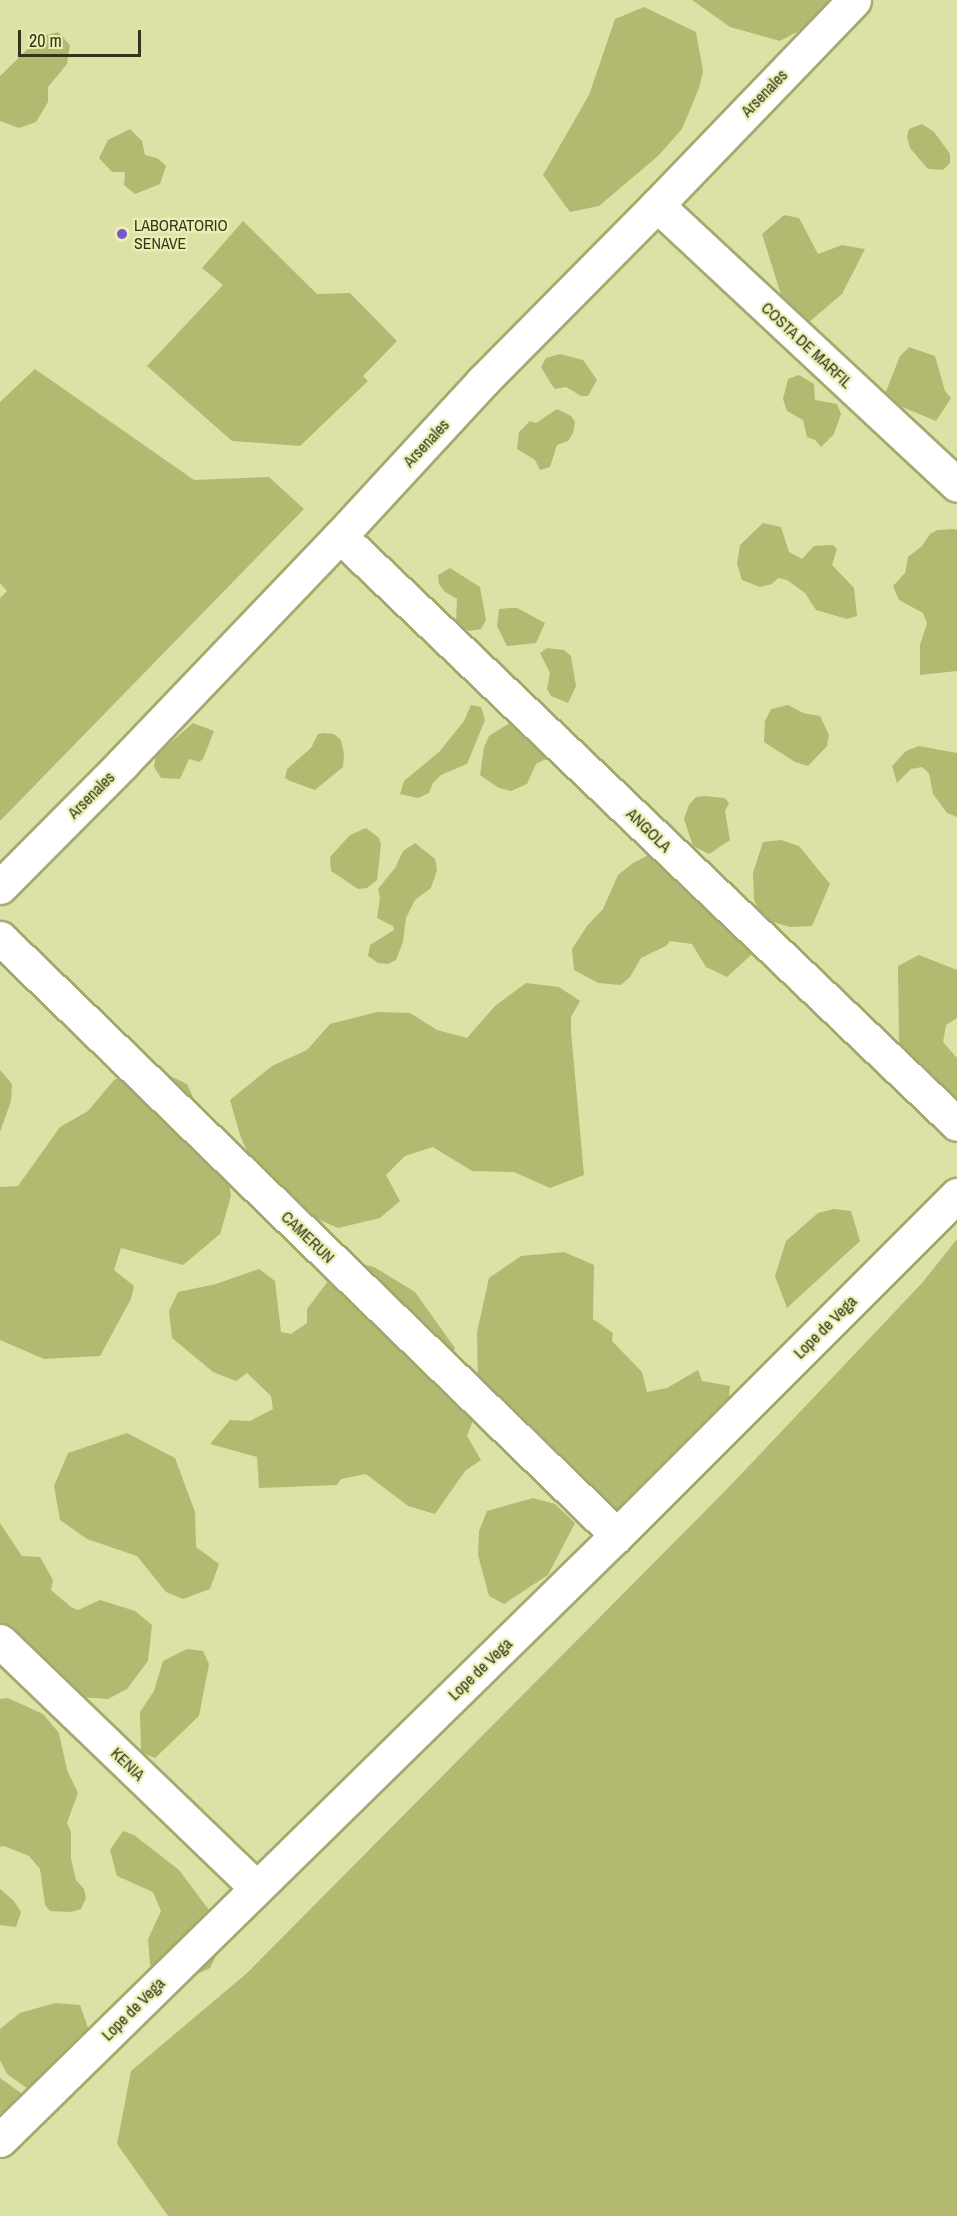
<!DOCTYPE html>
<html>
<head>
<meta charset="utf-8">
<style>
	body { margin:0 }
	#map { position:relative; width:957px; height:2216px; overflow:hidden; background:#dce2a6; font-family:"Archivo Narrow",sans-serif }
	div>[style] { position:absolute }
	.green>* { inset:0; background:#b3b970 }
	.roads { filter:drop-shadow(2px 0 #a4a96f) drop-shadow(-2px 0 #a4a96f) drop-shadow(0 2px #a4a96f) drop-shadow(0 -2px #a4a96f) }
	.minor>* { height:33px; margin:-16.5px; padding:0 16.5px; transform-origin:16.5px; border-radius:16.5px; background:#fff }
	.major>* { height:33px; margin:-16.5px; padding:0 16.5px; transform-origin:16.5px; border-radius:16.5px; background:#fff }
	.dots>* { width:16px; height:16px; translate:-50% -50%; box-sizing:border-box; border:3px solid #eaefb3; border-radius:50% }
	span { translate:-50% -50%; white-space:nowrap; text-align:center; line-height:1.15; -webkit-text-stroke:4.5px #eaefb3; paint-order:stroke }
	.street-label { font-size:16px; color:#33351d }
	.poi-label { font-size:16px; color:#33351d }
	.left { translate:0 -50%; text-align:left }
	.scale { position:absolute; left:18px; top:30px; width:123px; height:27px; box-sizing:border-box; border:3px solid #33351d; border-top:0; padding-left:8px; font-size:18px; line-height:21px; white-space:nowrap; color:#33351d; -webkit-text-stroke:4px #eaefb3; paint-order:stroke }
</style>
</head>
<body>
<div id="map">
	<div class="green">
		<i style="clip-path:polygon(692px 0,857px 0,780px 41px,730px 27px)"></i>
		<i style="clip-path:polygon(644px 7px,696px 32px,703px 71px,699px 88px,682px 129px,658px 156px,599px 206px,570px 212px,543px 175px,589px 95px,615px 19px)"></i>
		<i style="clip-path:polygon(58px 32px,70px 45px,67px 64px,48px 87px,48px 102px,36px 122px,19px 128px,0 121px,0 76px,40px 37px)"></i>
		<i style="clip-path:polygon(922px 124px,934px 132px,950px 154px,950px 163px,943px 170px,928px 169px,910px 148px,907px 137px,909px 129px)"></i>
		<i style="clip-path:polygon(130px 129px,142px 141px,145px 155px,157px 158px,166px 166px,160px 184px,135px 194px,124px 185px,125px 172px,112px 172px,99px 158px,108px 140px)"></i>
		<i style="clip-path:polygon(784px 215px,799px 218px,818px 254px,842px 245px,865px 249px,842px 294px,809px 322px,788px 317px,762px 234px)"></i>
		<i style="clip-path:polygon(243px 221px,317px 294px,350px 293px,397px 341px,363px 376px,368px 381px,300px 446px,232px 441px,147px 366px,223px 285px,202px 268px)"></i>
		<i style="clip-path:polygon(909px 347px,935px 356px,945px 391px,951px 398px,936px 421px,883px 399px,900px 356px)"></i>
		<i style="clip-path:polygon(560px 354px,583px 360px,597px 380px,588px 396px,581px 396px,566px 387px,555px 389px,551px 384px,541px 367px,546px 358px)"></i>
		<i style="clip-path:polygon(35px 369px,194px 480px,269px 477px,304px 509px,0 821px,0 598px,7px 591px,0 583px,0 402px)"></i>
		<i style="clip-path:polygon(799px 375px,814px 384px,815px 400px,837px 404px,841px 414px,834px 434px,821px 447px,815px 440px,807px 437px,803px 420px,787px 411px,783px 399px,788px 379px)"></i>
		<i style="clip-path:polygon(557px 409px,571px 416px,575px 422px,573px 433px,568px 441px,557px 445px,550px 467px,540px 470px,535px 460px,517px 449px,519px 432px,530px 421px,536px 423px)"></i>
		<i style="clip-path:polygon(763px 523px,781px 527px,789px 552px,802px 559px,814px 546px,833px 545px,837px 549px,832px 565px,854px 588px,857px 616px,847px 619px,816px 610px,805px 593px,787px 580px,778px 578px,772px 584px,760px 587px,742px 580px,737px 564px,740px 545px)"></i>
		<i style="clip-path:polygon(954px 529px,957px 530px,957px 671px,920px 675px,920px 645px,927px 623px,923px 613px,899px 600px,893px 586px,905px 573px,908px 557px,922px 546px,930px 534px,937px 530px)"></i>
		<i style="clip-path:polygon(450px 568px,480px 587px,486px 620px,481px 629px,469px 631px,456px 624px,457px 599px,445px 592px,439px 584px,438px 575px)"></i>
		<i style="clip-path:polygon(510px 608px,517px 608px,545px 623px,536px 643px,507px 646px,497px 626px,499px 609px)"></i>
		<i style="clip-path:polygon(547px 648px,564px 650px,571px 656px,576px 686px,568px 703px,551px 696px,547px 689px,550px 673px,540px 653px)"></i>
		<i style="clip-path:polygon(471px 705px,481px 707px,485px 720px,467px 764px,441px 775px,433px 783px,429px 793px,418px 798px,400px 794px,404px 781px,439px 752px,464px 721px)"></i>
		<i style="clip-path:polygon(788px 705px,803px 713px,820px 716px,829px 735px,827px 746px,808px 766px,795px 762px,764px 742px,765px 721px,771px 709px)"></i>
		<i style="clip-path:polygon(511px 722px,527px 724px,552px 756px,536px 764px,527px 784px,511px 791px,499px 788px,480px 775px,484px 747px,489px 736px)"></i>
		<i style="clip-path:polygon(193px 723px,214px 731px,203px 759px,199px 762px,189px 759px,180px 779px,161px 778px,154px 767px,156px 755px)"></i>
		<i style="clip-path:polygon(323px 733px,334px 734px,341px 740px,344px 754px,343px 767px,315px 790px,290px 781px,285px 778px,287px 769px,311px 748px,318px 734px)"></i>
		<i style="clip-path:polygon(919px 746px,957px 753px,957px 817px,947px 813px,933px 794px,929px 773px,922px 767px,911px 769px,897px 783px,892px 766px,906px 751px)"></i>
		<i style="clip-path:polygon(704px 796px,725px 798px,729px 803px,725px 811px,730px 840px,709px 854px,693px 846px,684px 819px,689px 805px,696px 797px)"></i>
		<i style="clip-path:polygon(366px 828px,379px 838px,381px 845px,377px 880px,367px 888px,358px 889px,331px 871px,330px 857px,350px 835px)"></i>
		<i style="clip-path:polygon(781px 840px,799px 846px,830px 884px,812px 926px,790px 927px,763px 919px,754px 900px,753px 873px,763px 842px)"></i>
		<i style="clip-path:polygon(415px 843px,435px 859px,437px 870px,431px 888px,415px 900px,406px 918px,403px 942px,396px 960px,388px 964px,378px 963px,368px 956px,370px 945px,394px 930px,393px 926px,377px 918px,380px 898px,378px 889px,395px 868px,403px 851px)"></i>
		<i style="clip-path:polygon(666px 846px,700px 859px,714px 869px,723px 894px,754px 932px,751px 955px,727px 977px,706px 967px,692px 944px,670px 941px,666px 946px,641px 958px,630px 977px,621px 985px,598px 983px,574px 970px,572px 949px,587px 926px,603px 909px,618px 875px,633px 863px)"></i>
		<i style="clip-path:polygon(919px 955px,957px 970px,957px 1018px,946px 1025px,943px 1042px,957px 1058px,957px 1098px,939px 1090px,910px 1064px,899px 1044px,898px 966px)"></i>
		<i style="clip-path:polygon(526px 983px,559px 987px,580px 1001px,571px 1017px,571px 1031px,584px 1175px,550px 1188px,514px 1172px,472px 1171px,433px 1147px,405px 1156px,386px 1175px,400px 1201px,380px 1218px,338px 1228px,286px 1205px,260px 1181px,240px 1135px,230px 1100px,272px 1066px,307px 1050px,330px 1024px,377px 1012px,410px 1013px,437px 1030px,467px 1038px,495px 1006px)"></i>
		<i style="clip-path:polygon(145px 1064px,187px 1084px,197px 1106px,184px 1139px,226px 1164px,231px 1196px,220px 1234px,183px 1265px,121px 1248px,114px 1270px,134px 1286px,131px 1299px,100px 1356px,44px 1359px,0 1340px,0 1187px,18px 1186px,60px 1127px,88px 1111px,114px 1080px)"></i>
		<i style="clip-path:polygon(0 1070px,12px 1084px,11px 1101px,0 1132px)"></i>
		<i style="clip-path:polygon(834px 1209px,851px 1211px,860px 1241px,787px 1308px,775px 1276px,786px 1241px,818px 1213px)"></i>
		<i style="clip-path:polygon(957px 1239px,957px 2216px,168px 2216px,117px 2144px,131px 2071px,247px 1973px,728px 1488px,922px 1283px)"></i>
		<i style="clip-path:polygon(564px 1252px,594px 1265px,593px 1319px,613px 1333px,612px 1341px,642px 1372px,647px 1392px,667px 1388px,698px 1370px,702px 1381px,730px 1386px,726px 1426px,639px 1520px,599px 1501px,478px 1390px,477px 1332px,489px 1278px,521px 1256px)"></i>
		<i style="clip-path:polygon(351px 1261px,374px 1267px,415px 1292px,455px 1348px,447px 1365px,477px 1410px,467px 1436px,481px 1460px,465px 1471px,435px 1514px,408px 1506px,366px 1474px,341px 1479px,337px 1485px,259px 1488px,257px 1457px,210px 1444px,230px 1420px,250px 1421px,273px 1409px,271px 1396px,247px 1373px,236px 1381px,213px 1372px,172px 1338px,169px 1311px,178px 1292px,216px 1284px,259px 1269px,275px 1281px,281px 1332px,291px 1334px,307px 1323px,307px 1309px,338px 1268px)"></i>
		<i style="clip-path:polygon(127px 1433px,175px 1458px,195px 1512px,196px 1547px,219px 1564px,210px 1589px,183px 1599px,166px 1592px,137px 1556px,87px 1539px,60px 1520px,54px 1486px,68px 1453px)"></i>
		<i style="clip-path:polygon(533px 1498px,555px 1504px,575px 1523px,548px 1575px,504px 1604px,489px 1596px,478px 1555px,479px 1531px,487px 1511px)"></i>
		<i style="clip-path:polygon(0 1523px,22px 1556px,40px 1557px,53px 1580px,51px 1590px,71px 1607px,78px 1610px,100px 1600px,135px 1611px,152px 1625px,148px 1661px,127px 1689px,108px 1699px,79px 1697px,0 1657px)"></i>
		<i style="clip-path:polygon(187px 1649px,203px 1651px,209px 1664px,199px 1716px,155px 1758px,141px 1752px,140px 1712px,154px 1691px,163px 1661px)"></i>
		<i style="clip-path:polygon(8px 1698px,43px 1714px,59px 1733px,67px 1770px,78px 1793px,67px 1823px,71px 1832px,71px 1859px,76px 1880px,84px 1889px,86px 1898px,81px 1909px,71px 1912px,50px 1911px,45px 1905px,40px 1869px,29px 1856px,4px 1846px,0 1847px,0 1699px)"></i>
		<i style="clip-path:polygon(123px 1831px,134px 1835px,179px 1870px,218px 1922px,221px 1946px,210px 1968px,186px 1979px,155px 1974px,150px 1964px,148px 1939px,161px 1911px,153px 1892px,117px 1876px,110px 1850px)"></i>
		<i style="clip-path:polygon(0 1889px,14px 1901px,21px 1912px,16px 1927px,0 1925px)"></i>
		<i style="clip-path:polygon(55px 2003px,80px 2005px,93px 2042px,35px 2094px,7px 2074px,0 2060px,0 2029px,20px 2013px)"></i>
		<i style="clip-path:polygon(0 2078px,24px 2095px,23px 2107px,0 2113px)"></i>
	</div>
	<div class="roads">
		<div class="minor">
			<i style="left:657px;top:205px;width:410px;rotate:43deg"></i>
			<i style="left:340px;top:536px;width:852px;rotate:43.62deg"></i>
			<i style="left:0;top:938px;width:859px;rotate:44.06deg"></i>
			<i style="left:0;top:1641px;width:355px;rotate:43.9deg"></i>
			<i style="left:0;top:2140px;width:864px;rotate:-44.44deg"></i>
			<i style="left:617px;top:1535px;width:481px;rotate:-45deg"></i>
		</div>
		<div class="major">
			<i style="left:0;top:887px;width:173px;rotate:-45.2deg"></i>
			<i style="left:122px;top:764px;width:315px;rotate:-46.3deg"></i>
			<i style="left:340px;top:536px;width:211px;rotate:-47.3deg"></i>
			<i style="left:483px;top:381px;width:247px;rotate:-45.3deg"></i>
			<i style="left:657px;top:205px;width:284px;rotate:-46.1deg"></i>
		</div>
	</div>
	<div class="dots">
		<i style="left:122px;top:234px;background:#7957d1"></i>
	</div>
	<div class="street-label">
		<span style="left:764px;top:93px;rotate:-46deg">Arsenales</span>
		<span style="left:807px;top:345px;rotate:43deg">COSTA DE MARFIL</span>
		<span style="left:426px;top:443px;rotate:-47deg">Arsenales</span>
		<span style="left:91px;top:795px;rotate:-45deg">Arsenales</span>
		<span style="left:649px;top:830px;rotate:44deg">ANGOLA</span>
		<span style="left:308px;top:1237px;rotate:44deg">CAMERUN</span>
		<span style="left:825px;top:1327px;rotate:-45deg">Lope de Vega</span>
		<span style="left:480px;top:1669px;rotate:-44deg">Lope de Vega</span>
		<span style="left:128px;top:1764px;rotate:44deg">KENIA</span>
		<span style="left:133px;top:2009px;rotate:-45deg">Lope de Vega</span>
	</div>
	<div class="poi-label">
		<span class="left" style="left:134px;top:234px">LABORATORIO<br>SENAVE</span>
	</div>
	<div class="scale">20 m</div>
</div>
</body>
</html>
